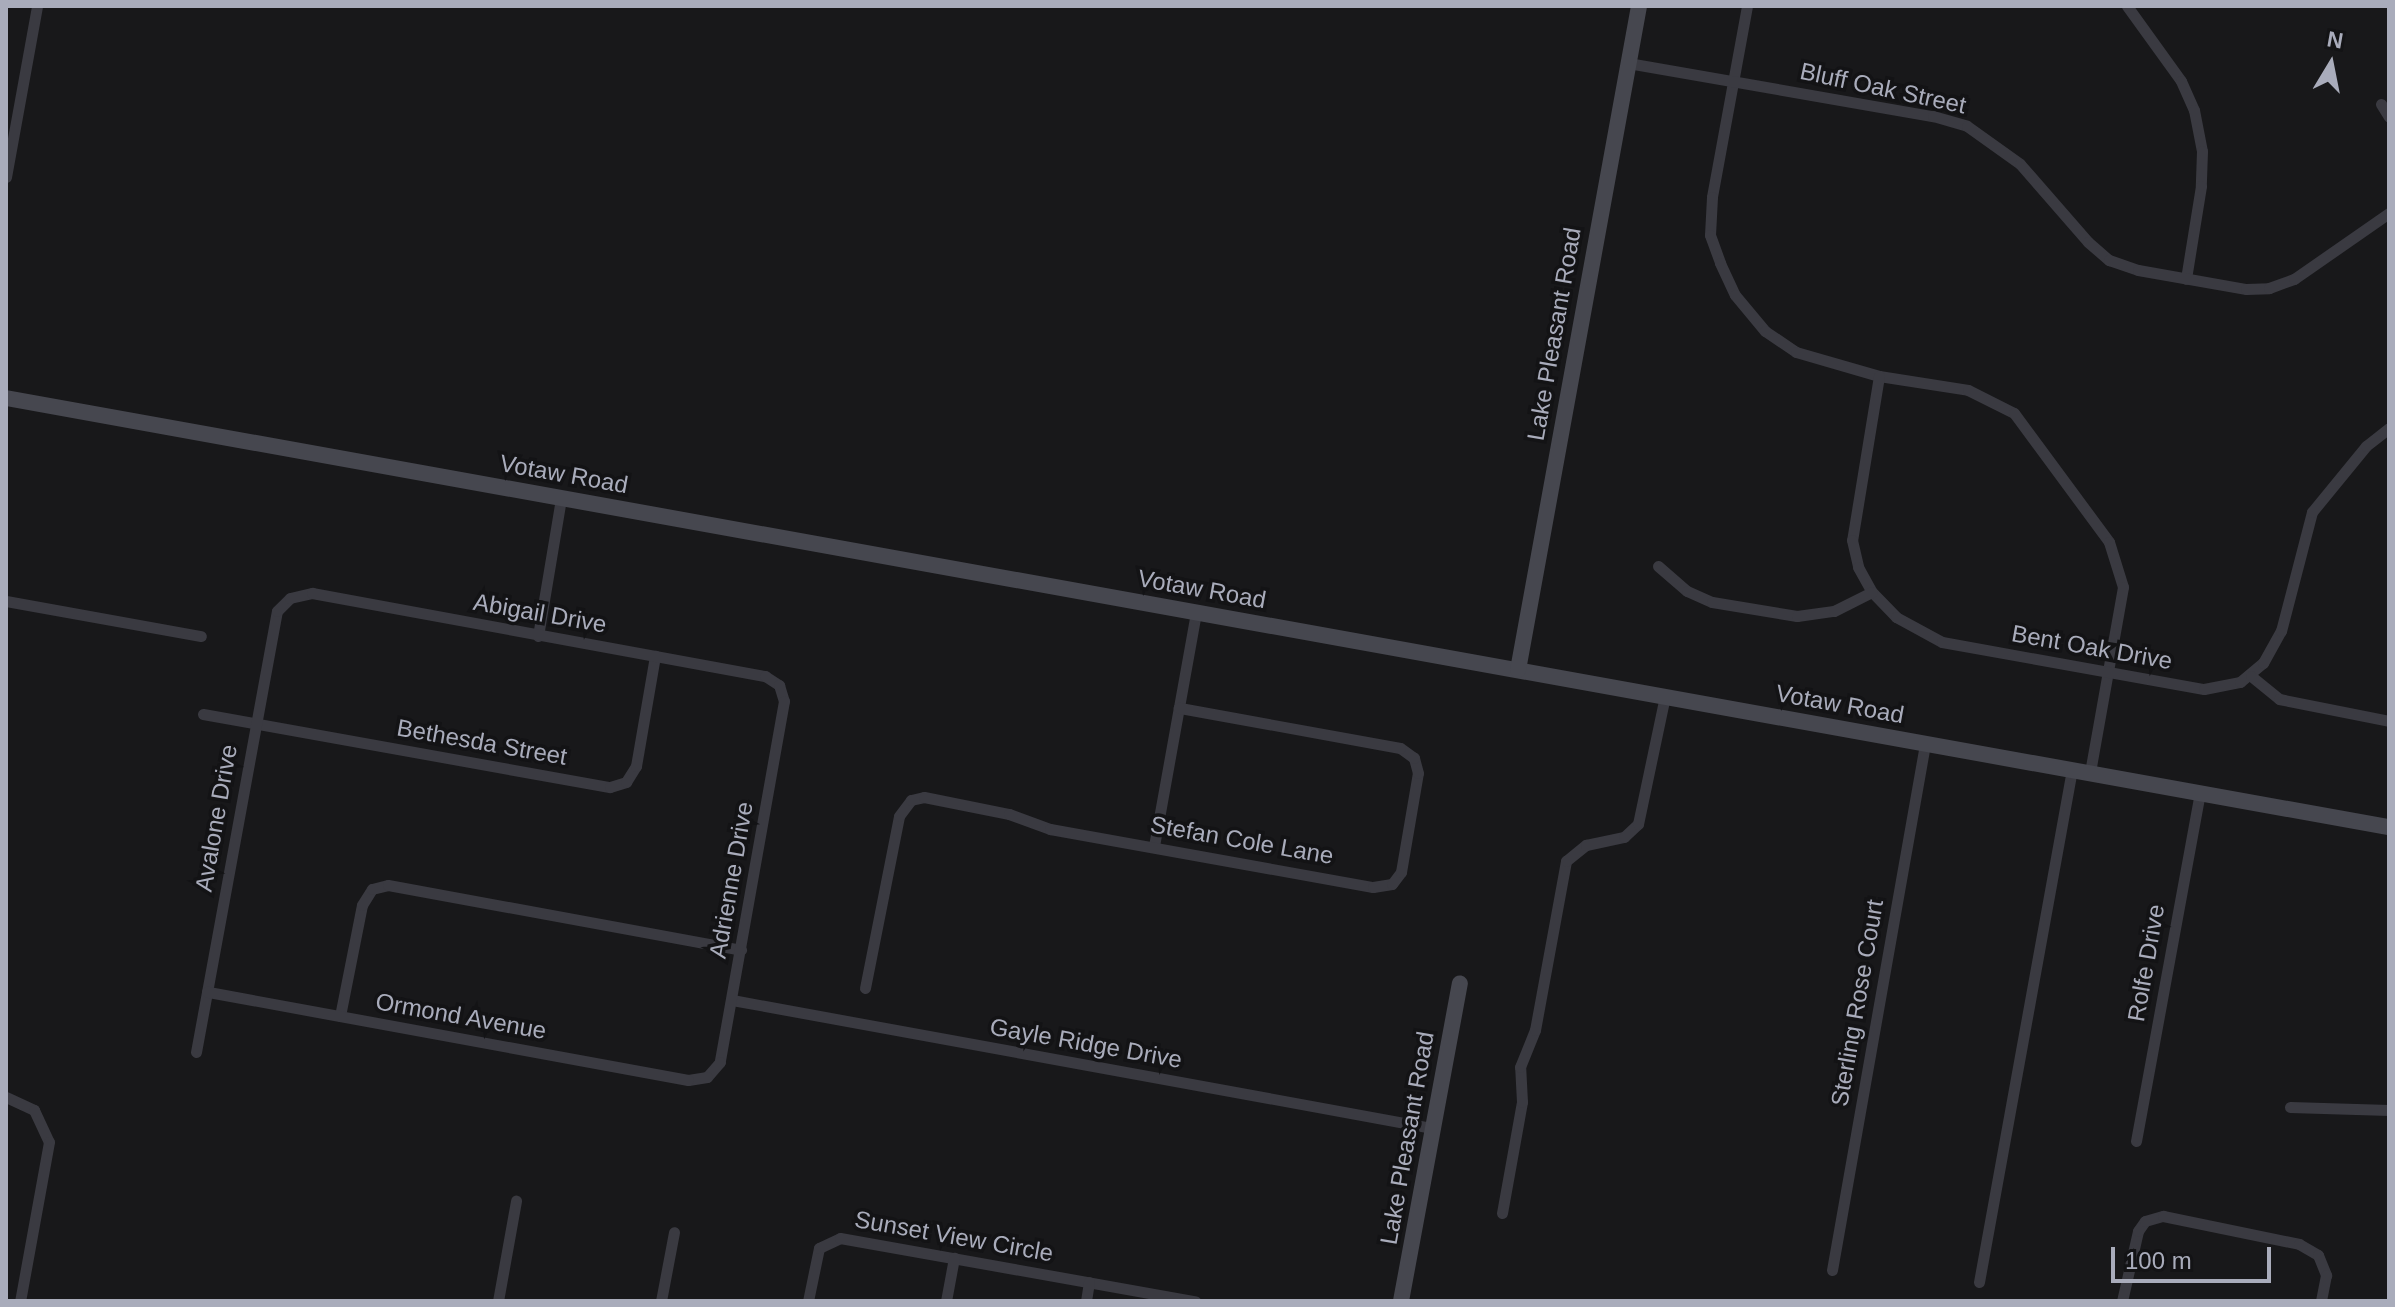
<!DOCTYPE html>
<html>
<head>
<meta charset="utf-8">
<style>
	body { margin:0 }
	#map { position:relative; width:2395px; height:1307px; overflow:hidden; background:#18181a; font-family:Arial,sans-serif }
	div>[style] { position:absolute }
	.street>* { height:11px; margin:-5.5px; padding:0 5.5px; transform-origin:5.5px; border-radius:5.5px; background:#3a3a41 }
	.secondary>* { height:16px; margin:-8px; padding:0 8px; transform-origin:8px; border-radius:8px; background:#46474f }
	span { translate:-50% -50%; white-space:nowrap; text-align:center; line-height:1.15; -webkit-text-stroke:7px #131315; paint-order:stroke }
	.street-label { font-size:24px; color:#a9acbb }
	.frame { position:absolute; inset:0; border:8px solid #a9acbb; pointer-events:none }
	.north { position:absolute; left:2291px; top:24px; width:80px; height:80px; -webkit-text-stroke:6px #131315; paint-order:stroke; rotate:10deg; font-size:22px; font-weight:700; line-height:32px; text-align:center; color:#a9acbb }
	.north::after { content:''; display:block; margin:auto; width:28px; height:36px; background:#a9acbb; clip-path:polygon(50% 0,100% 100%,50% 72%,0 100%) }
	.scale { position:absolute; left:2111px; top:1247px; width:160px; height:36px; box-sizing:border-box; border:4px solid #a9acbb; border-top:0; padding-left:10px; font-size:24px; line-height:28px; white-space:nowrap; color:#a9acbb; -webkit-text-stroke:6px #131315; paint-order:stroke }
</style>
</head>
<body>
<div id="map">
	<div class="street">
		<i style="left:1747px;top:6px;width:194px;rotate:100.4deg"></i>
		<i style="left:1712px;top:197px;width:38px;rotate:93deg"></i>
		<i style="left:1710px;top:235px;width:30px;rotate:70deg"></i>
		<i style="left:1720px;top:263px;width:35px;rotate:65deg"></i>
		<i style="left:1735px;top:295px;width:47px;rotate:50.2deg"></i>
		<i style="left:1765px;top:331px;width:37px;rotate:34deg"></i>
		<i style="left:1796px;top:352px;width:86px;rotate:16.1deg"></i>
		<i style="left:1879px;top:376px;width:90px;rotate:8.9deg"></i>
		<i style="left:1968px;top:390px;width:51px;rotate:26.6deg"></i>
		<i style="left:2014px;top:413px;width:160px;rotate:53.6deg"></i>
		<i style="left:2109px;top:542px;width:47px;rotate:72.7deg"></i>
		<i style="left:2123px;top:587px;width:189px;rotate:100.1deg"></i>
		<i style="left:2127px;top:6px;width:92px;rotate:54.2deg"></i>
		<i style="left:2181px;top:81px;width:32px;rotate:66deg"></i>
		<i style="left:2194px;top:110px;width:42px;rotate:79deg"></i>
		<i style="left:2202px;top:151px;width:35px;rotate:92deg"></i>
		<i style="left:2201px;top:186px;width:94px;rotate:99.2deg"></i>
		<i style="left:1628px;top:63px;width:310px;rotate:9.9deg"></i>
		<i style="left:1933px;top:116px;width:35px;rotate:16deg"></i>
		<i style="left:1967px;top:126px;width:65px;rotate:35.6deg"></i>
		<i style="left:2020px;top:164px;width:103px;rotate:48.9deg"></i>
		<i style="left:2088px;top:242px;width:28px;rotate:41deg"></i>
		<i style="left:2109px;top:260px;width:31px;rotate:19deg"></i>
		<i style="left:2138px;top:270px;width:110px;rotate:10deg"></i>
		<i style="left:2246px;top:289px;width:23px;rotate:-2deg"></i>
		<i style="left:2269px;top:288px;width:27px;rotate:-20deg"></i>
		<i style="left:2294px;top:279px;width:116px;rotate:-34.8deg"></i>
		<i style="left:2381px;top:104px;width:15px;rotate:58deg"></i>
		<i style="left:6px;top:177px;width:174px;rotate:-79.7deg"></i>
		<i style="left:1879px;top:376px;width:166px;rotate:99.3deg"></i>
		<i style="left:1852px;top:540px;width:28px;rotate:77deg"></i>
		<i style="left:1858px;top:567px;width:29px;rotate:61deg"></i>
		<i style="left:1872px;top:592px;width:35px;rotate:46deg"></i>
		<i style="left:1896px;top:617px;width:52px;rotate:28.5deg"></i>
		<i style="left:1942px;top:642px;width:266px;rotate:10.2deg"></i>
		<i style="left:2204px;top:689px;width:37px;rotate:-11deg"></i>
		<i style="left:2240px;top:682px;width:30px;rotate:-40deg"></i>
		<i style="left:2263px;top:663px;width:37px;rotate:-61deg"></i>
		<i style="left:2281px;top:631px;width:123px;rotate:-75.4deg"></i>
		<i style="left:2312px;top:512px;width:85px;rotate:-50.7deg"></i>
		<i style="left:2366px;top:446px;width:29px;rotate:-38deg"></i>
		<i style="left:1658px;top:566px;width:38px;rotate:41deg"></i>
		<i style="left:1687px;top:591px;width:27px;rotate:24deg"></i>
		<i style="left:1712px;top:602px;width:86px;rotate:9.4deg"></i>
		<i style="left:1797px;top:616px;width:37px;rotate:-8deg"></i>
		<i style="left:1834px;top:611px;width:42px;rotate:-26.6deg"></i>
		<i style="left:6px;top:601px;width:198px;rotate:10.2deg"></i>
		<i style="left:538px;top:636px;width:140px;rotate:-80.5deg"></i>
		<i style="left:2251px;top:676px;width:36px;rotate:39deg"></i>
		<i style="left:2279px;top:699px;width:112px;rotate:11.3deg"></i>
		<i style="left:203px;top:714px;width:413px;rotate:10.2deg"></i>
		<i style="left:610px;top:787px;width:17px;rotate:-17deg"></i>
		<i style="left:626px;top:782px;width:19px;rotate:-58deg"></i>
		<i style="left:636px;top:766px;width:112px;rotate:-80.2deg"></i>
		<i style="left:1154px;top:846px;width:238px;rotate:-79.8deg"></i>
		<i style="left:865px;top:988px;width:175px;rotate:-78.8deg"></i>
		<i style="left:899px;top:816px;width:20px;rotate:-53deg"></i>
		<i style="left:911px;top:800px;width:13px;rotate:-13deg"></i>
		<i style="left:924px;top:797px;width:87px;rotate:11.3deg"></i>
		<i style="left:1009px;top:814px;width:44px;rotate:20.1deg"></i>
		<i style="left:1050px;top:829px;width:328px;rotate:10.2deg"></i>
		<i style="left:1373px;top:887px;width:19px;rotate:-9deg"></i>
		<i style="left:1392px;top:884px;width:15px;rotate:-53deg"></i>
		<i style="left:1401px;top:872px;width:100px;rotate:-80.3deg"></i>
		<i style="left:1418px;top:773px;width:16px;rotate:-105deg"></i>
		<i style="left:1414px;top:758px;width:17px;rotate:-144deg"></i>
		<i style="left:1400px;top:748px;width:225px;rotate:-169.7deg"></i>
		<i style="left:732px;top:1000px;width:712px;rotate:10.36deg"></i>
		<i style="left:340px;top:1016px;width:113px;rotate:-78.8deg"></i>
		<i style="left:362px;top:905px;width:19px;rotate:-58deg"></i>
		<i style="left:372px;top:889px;width:16px;rotate:-14deg"></i>
		<i style="left:388px;top:885px;width:359px;rotate:10.4deg"></i>
		<i style="left:196px;top:1052px;width:448px;rotate:-79.6deg"></i>
		<i style="left:277px;top:611px;width:18px;rotate:-45deg"></i>
		<i style="left:290px;top:598px;width:23px;rotate:-13deg"></i>
		<i style="left:312px;top:593px;width:461px;rotate:10.4deg"></i>
		<i style="left:765px;top:676px;width:17px;rotate:33deg"></i>
		<i style="left:779px;top:685px;width:17px;rotate:73deg"></i>
		<i style="left:784px;top:701px;width:367px;rotate:100.1deg"></i>
		<i style="left:720px;top:1062px;width:20px;rotate:131deg"></i>
		<i style="left:707px;top:1077px;width:19px;rotate:171deg"></i>
		<i style="left:688px;top:1080px;width:489px;rotate:-169.6deg"></i>
		<i style="left:6px;top:1097px;width:31px;rotate:25deg"></i>
		<i style="left:34px;top:1110px;width:35px;rotate:65deg"></i>
		<i style="left:49px;top:1142px;width:162px;rotate:100.3deg"></i>
		<i style="left:2290px;top:1107px;width:99px;rotate:1.7deg"></i>
		<i style="left:2136px;top:1141px;width:354px;rotate:-79.6deg"></i>
		<i style="left:1502px;top:1213px;width:113px;rotate:-79.8deg"></i>
		<i style="left:1522px;top:1102px;width:35px;rotate:-93deg"></i>
		<i style="left:1520px;top:1067px;width:40px;rotate:-68deg"></i>
		<i style="left:1535px;top:1030px;width:172px;rotate:-79.6deg"></i>
		<i style="left:1566px;top:861px;width:26px;rotate:-39deg"></i>
		<i style="left:1586px;top:845px;width:39px;rotate:-12deg"></i>
		<i style="left:1624px;top:837px;width:19px;rotate:-43deg"></i>
		<i style="left:1638px;top:824px;width:131px;rotate:-78.1deg"></i>
		<i style="left:1832px;top:1270px;width:534px;rotate:-79.97deg"></i>
		<i style="left:1979px;top:1282px;width:521px;rotate:-79.72deg"></i>
		<i style="left:498px;top:1301px;width:102px;rotate:-79.8deg"></i>
		<i style="left:661px;top:1301px;width:70px;rotate:-79.3deg"></i>
		<i style="left:808px;top:1301px;width:54px;rotate:-78.3deg"></i>
		<i style="left:819px;top:1248px;width:23px;rotate:-25deg"></i>
		<i style="left:840px;top:1238px;width:361px;rotate:10.1deg"></i>
		<i style="left:946px;top:1301px;width:44px;rotate:-79.5deg"></i>
		<i style="left:1086px;top:1301px;width:19px;rotate:-81deg"></i>
		<i style="left:2122px;top:1301px;width:72px;rotate:-77.1deg"></i>
		<i style="left:2138px;top:1231px;width:12px;rotate:-55deg"></i>
		<i style="left:2145px;top:1221px;width:19px;rotate:-16deg"></i>
		<i style="left:2163px;top:1216px;width:139px;rotate:11.6deg"></i>
		<i style="left:2299px;top:1244px;width:22px;rotate:30deg"></i>
		<i style="left:2318px;top:1255px;width:22px;rotate:68deg"></i>
		<i style="left:2326px;top:1275px;width:26px;rotate:101deg"></i>
	</div>
	<div class="secondary">
		<i style="left:6px;top:398px;width:2421px;rotate:10.21deg"></i>
		<i style="left:1518px;top:670px;width:675px;rotate:-79.67deg"></i>
		<i style="left:1401px;top:1301px;width:323px;rotate:-79.5deg"></i>
	</div>
	<div class="street-label">
		<span style="left:1883px;top:88px;rotate:12deg">Bluff Oak Street</span>
		<span style="left:1554px;top:334px;rotate:-80deg">Lake Pleasant Road</span>
		<span style="left:564px;top:474px;rotate:10deg">Votaw Road</span>
		<span style="left:1202px;top:589px;rotate:10deg">Votaw Road</span>
		<span style="left:540px;top:613px;rotate:10deg">Abigail Drive</span>
		<span style="left:2092px;top:647px;rotate:10deg">Bent Oak Drive</span>
		<span style="left:1840px;top:704px;rotate:10deg">Votaw Road</span>
		<span style="left:482px;top:742px;rotate:10deg">Bethesda Street</span>
		<span style="left:216px;top:818px;rotate:-80deg">Avalone Drive</span>
		<span style="left:1242px;top:840px;rotate:10deg">Stefan Cole Lane</span>
		<span style="left:731px;top:880px;rotate:-80deg">Adrienne Drive</span>
		<span style="left:2146px;top:963px;rotate:-80deg">Rolfe Drive</span>
		<span style="left:1857px;top:1003px;rotate:-80deg">Sterling Rose Court</span>
		<span style="left:461px;top:1016px;rotate:10deg">Ormond Avenue</span>
		<span style="left:1086px;top:1043px;rotate:10deg">Gayle Ridge Drive</span>
		<span style="left:1407px;top:1138px;rotate:-80deg">Lake Pleasant Road</span>
		<span style="left:954px;top:1236px;rotate:10deg">Sunset View Circle</span>
	</div>
	<div class="frame"></div>
	<div class="north">N</div>
	<div class="scale">100 m</div>
</div>
</body>
</html>
